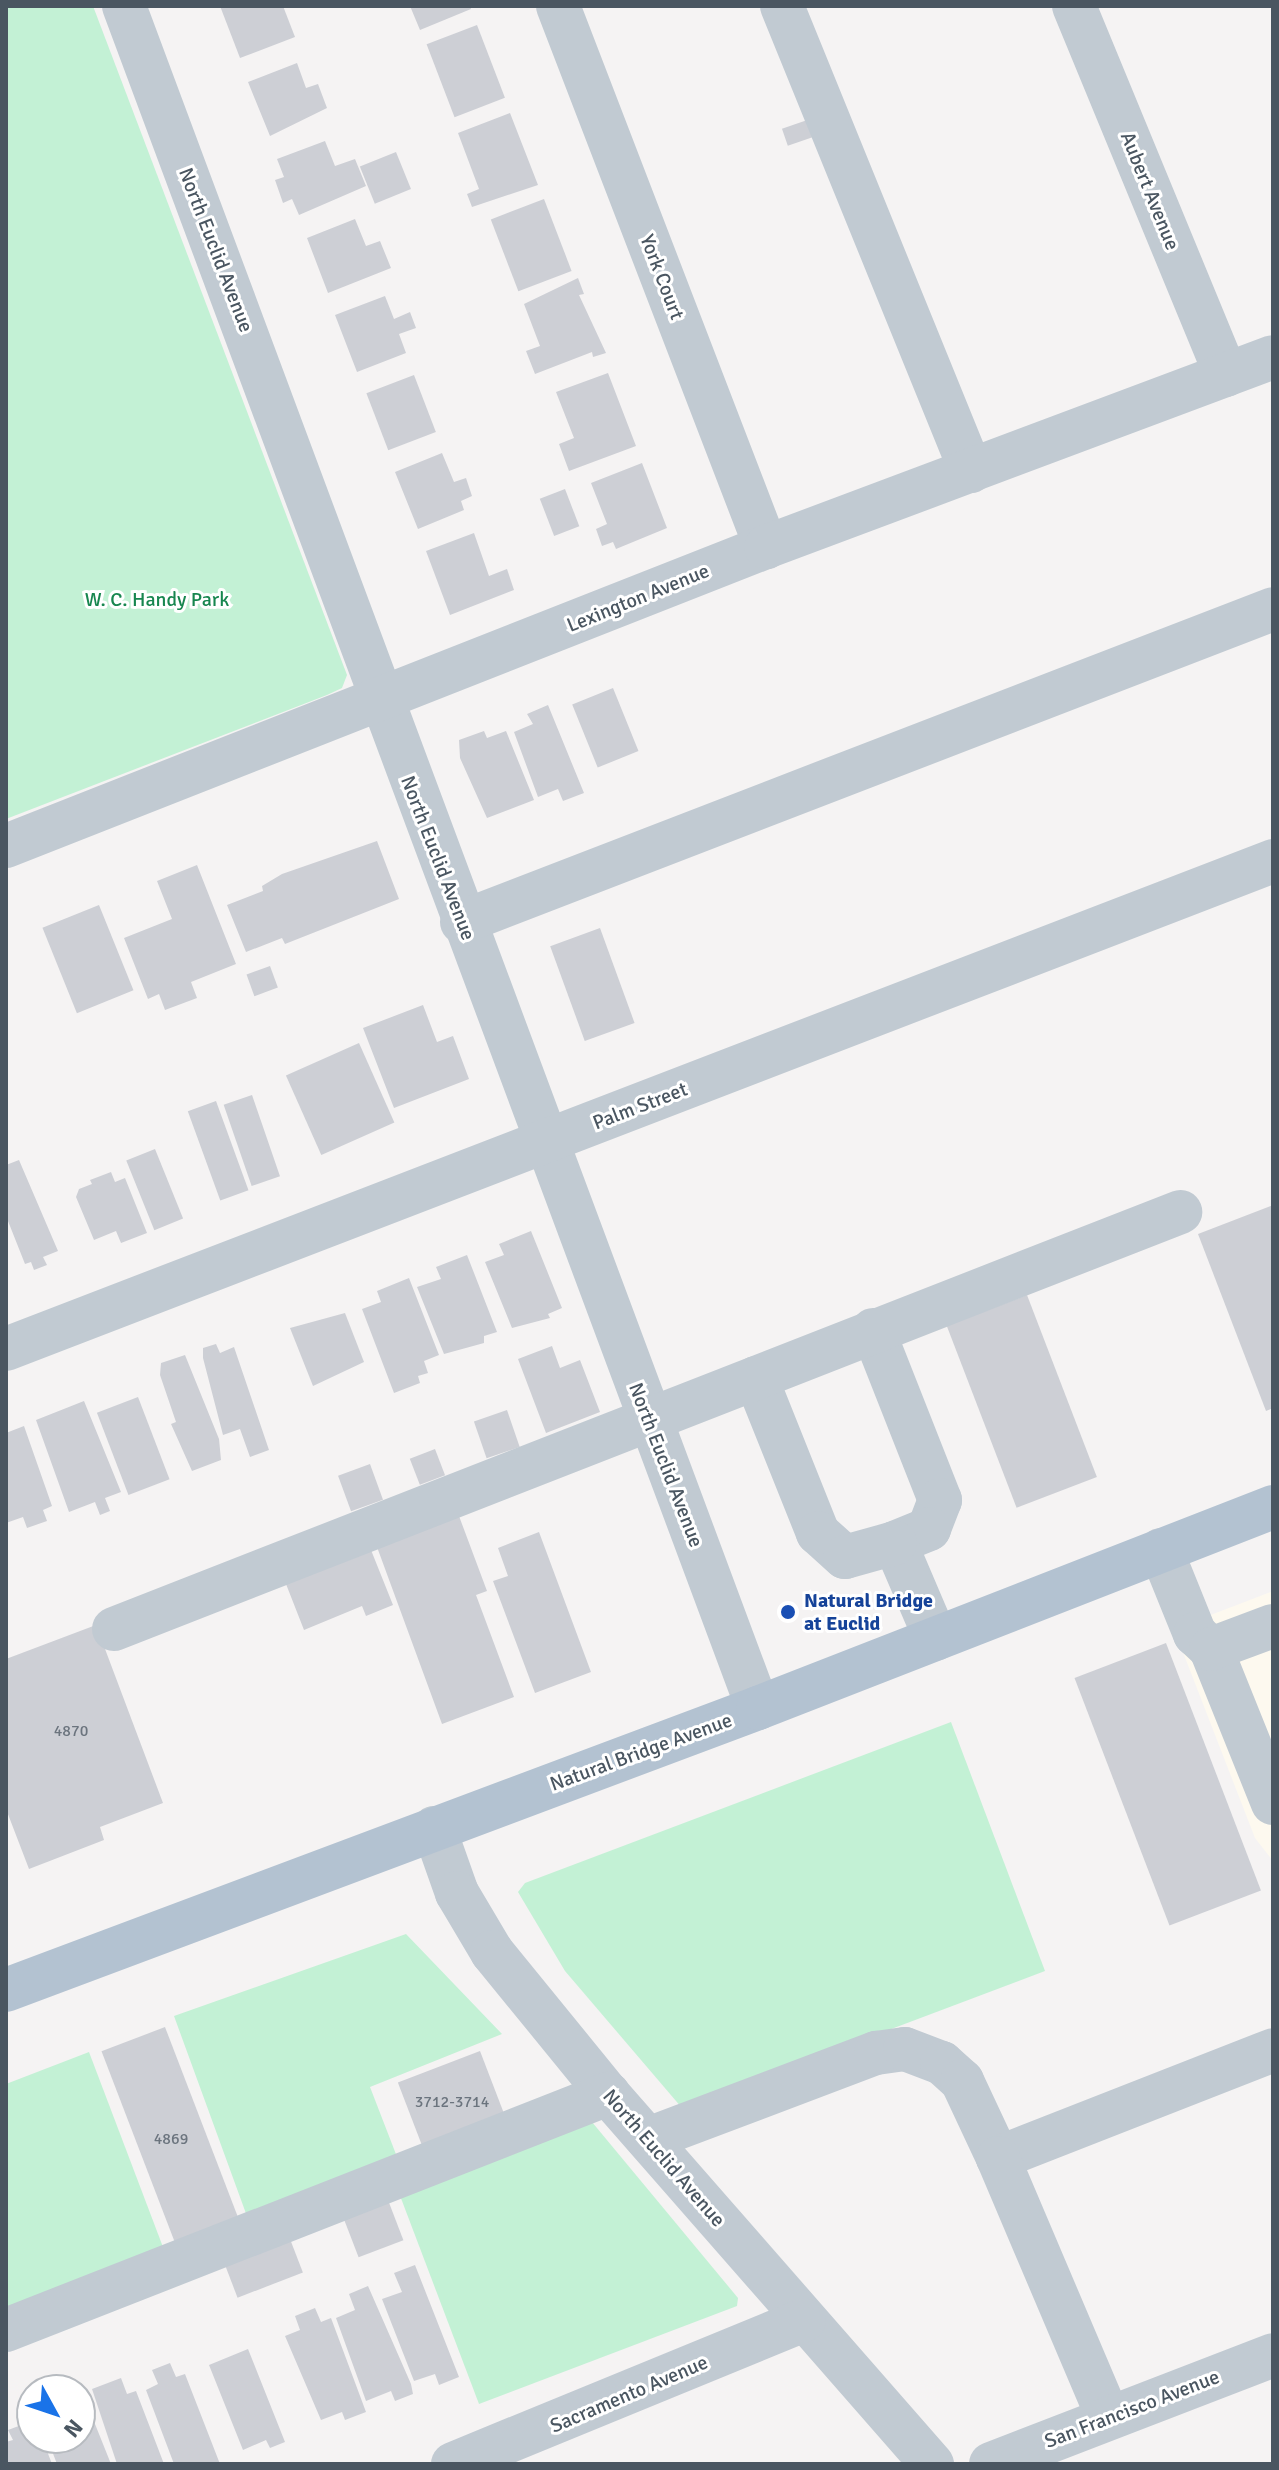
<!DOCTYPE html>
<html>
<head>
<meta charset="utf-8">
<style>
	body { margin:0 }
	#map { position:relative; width:1279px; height:2470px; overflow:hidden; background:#f5f3f3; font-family:Signika,sans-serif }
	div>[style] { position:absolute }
	.commercial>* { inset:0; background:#fdf9ef }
	.green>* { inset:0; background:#c3f1d5 }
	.building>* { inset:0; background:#cdcfd5; transform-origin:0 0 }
	.minor>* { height:44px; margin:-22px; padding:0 22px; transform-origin:22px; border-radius:22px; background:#c1cad2 }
	.major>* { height:44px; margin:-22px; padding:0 22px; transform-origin:22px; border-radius:22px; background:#b3c2d1 }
	.dots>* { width:22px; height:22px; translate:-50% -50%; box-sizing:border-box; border:4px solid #fff; border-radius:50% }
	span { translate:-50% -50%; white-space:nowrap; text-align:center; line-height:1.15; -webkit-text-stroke:6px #fff; paint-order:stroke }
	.number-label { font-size:16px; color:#6b747e }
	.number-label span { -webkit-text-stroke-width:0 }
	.street-label { font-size:20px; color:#4a5661 }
	.park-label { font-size:20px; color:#17864f }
	.transit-label { font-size:20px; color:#164399; font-weight:700 }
	.left { translate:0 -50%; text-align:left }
	.frame { position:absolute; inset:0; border:8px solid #4a5661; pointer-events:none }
	.north { position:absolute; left:16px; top:2374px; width:80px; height:80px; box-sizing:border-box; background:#fff; border:2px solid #b7bbc0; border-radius:50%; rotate:130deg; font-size:22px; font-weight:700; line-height:32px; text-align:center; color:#4a5661 }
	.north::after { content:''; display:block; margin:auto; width:28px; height:36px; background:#1a73e8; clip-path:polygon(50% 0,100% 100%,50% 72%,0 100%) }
</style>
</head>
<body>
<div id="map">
	<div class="commercial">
		<i style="clip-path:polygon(1273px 1591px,1273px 1861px,1255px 1838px,1174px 1629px)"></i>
	</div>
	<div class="green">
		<i style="clip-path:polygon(6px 6px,93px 6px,347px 675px,342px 688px,327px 695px,6px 819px)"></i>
		<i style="clip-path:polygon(951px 1722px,1045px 1971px,682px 2108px,565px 1971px,518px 1892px,525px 1883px)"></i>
		<i style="clip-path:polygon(406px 1934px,502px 2034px,370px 2087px,399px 2162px,248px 2219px,174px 2016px)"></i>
		<i style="clip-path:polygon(89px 2052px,166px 2255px,6px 2316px,6px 2084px)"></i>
		<i style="clip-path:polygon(587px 2116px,738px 2298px,737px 2306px,479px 2404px,399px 2193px)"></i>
	</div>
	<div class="building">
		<i style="clip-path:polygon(220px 6px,283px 6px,295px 37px,240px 58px)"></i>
		<i style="clip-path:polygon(410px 6px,470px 6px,471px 9px,420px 30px)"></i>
		<i style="left:477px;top:25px;width:78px;height:54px;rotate:69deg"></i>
		<i style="clip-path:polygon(297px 63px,306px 88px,318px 84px,327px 108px,270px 136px,248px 82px)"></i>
		<i style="clip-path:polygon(510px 113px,538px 185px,472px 207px,467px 194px,479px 189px,458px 133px)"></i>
		<i style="left:816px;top:117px;width:18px;height:36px;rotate:71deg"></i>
		<i style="clip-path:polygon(325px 141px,335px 166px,355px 159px,366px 186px,299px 215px,292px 199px,283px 203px,275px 180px,284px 177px,277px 159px)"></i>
		<i style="left:396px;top:152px;width:40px;height:39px;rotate:68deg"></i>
		<i style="left:544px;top:199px;width:77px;height:57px;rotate:69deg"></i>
		<i style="clip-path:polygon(355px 219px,366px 246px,380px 241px,391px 268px,328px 293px,307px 238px)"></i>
		<i style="clip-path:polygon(578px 278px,584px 294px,579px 295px,606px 353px,593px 357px,592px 352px,535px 374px,526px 351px,540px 346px,524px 304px)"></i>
		<i style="clip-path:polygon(385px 296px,394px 319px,410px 312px,416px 328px,399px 334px,406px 353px,357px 372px,335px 315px)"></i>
		<i style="clip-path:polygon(608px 373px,636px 446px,569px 471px,559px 444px,574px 438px,556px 392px)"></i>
		<i style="left:414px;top:375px;width:61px;height:51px;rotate:69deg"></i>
		<i style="clip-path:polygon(442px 453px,454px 482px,466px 478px,472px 496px,461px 501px,464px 510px,418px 529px,395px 472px)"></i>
		<i style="clip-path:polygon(642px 463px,667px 528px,616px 549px,613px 542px,602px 546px,596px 529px,607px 524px,591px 483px)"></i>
		<i style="left:565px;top:489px;width:40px;height:27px;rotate:69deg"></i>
		<i style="clip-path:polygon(474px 533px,489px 576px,507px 569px,514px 590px,450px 615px,426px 551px)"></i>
		<i style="left:613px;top:688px;width:68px;height:44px;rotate:68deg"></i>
		<i style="clip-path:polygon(548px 705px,584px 793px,563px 801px,558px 789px,538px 797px,514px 732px,533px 724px,527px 714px)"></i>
		<i style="clip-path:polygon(484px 731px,487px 738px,506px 731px,534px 800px,487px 818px,460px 758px,459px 740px)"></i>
		<i style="clip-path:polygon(377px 841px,399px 899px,285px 944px,282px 938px,246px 952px,227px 905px,263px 891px,262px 886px,282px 874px)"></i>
		<i style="clip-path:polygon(197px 865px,236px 964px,191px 982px,197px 998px,165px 1010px,159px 994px,148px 999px,124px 938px,172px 919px,157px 881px)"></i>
		<i style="left:99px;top:905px;width:92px;height:61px;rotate:68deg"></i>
		<i style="left:600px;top:928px;width:101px;height:53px;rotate:70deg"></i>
		<i style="left:270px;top:966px;width:23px;height:25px;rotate:70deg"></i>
		<i style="clip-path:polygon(423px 1005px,437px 1042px,453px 1036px,469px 1079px,394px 1108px,363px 1028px)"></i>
		<i style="left:359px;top:1043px;width:87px;height:80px;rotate:66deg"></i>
		<i style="left:252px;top:1095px;width:86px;height:30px;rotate:71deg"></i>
		<i style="left:216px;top:1101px;width:95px;height:30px;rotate:70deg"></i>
		<i style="left:155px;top:1149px;width:75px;height:31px;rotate:68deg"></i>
		<i style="clip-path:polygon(19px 1160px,58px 1251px,43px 1257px,47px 1265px,34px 1270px,31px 1262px,25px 1264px,6px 1216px,6px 1165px)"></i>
		<i style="clip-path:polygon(111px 1172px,115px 1182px,125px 1178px,147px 1233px,121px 1243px,116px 1231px,94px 1240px,76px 1197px,79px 1189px,92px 1184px,90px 1180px)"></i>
		<i style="clip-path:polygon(1273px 1205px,1273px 1408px,1266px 1411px,1198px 1234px)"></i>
		<i style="clip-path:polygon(531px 1231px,562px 1308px,548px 1314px,550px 1318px,512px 1328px,485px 1262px,504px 1255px,499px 1244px)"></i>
		<i style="clip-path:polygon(467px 1255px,497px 1332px,484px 1336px,484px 1343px,444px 1354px,417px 1287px,441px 1279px,436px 1267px)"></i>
		<i style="clip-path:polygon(409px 1278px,439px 1355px,424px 1361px,428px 1373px,418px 1376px,420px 1383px,394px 1393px,362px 1309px,381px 1302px,377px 1291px)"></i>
		<i style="left:1027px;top:1295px;width:195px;height:86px;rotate:69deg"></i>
		<i style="clip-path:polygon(345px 1313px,364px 1362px,313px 1386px,290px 1328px)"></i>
		<i style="clip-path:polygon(216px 1344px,220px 1353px,234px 1347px,269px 1450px,250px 1457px,240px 1429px,223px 1435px,203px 1358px,203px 1348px)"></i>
		<i style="clip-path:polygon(552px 1346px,560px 1368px,580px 1360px,600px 1412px,546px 1433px,518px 1359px)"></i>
		<i style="clip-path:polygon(185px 1355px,219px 1439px,221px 1460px,192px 1471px,171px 1424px,176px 1422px,160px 1375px,161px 1363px)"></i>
		<i style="left:138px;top:1397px;width:88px;height:44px;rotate:69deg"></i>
		<i style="clip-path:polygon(84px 1401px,121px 1492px,105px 1498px,110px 1511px,100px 1515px,95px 1502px,69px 1512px,36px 1420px)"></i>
		<i style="left:507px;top:1410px;width:39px;height:35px;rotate:71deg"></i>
		<i style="clip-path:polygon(24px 1426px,52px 1506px,43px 1510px,47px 1521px,27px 1528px,23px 1517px,6px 1523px,6px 1433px)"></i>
		<i style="left:435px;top:1449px;width:28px;height:27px;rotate:69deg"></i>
		<i style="left:370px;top:1464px;width:38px;height:34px;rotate:70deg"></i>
		<i style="clip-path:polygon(459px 1516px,487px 1591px,476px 1595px,514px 1697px,442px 1724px,377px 1547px)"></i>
		<i style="clip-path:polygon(539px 1532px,591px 1672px,535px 1693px,493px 1581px,508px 1576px,498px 1548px)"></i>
		<i style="clip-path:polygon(371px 1550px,393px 1605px,366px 1616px,362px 1606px,304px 1630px,286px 1584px)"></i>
		<i style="clip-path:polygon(96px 1625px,163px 1803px,100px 1827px,104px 1840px,29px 1869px,6px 1809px,6px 1659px)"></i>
		<i style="left:1166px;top:1643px;width:265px;height:98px;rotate:69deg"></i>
		<i style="left:165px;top:2027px;width:212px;height:68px;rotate:69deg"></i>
		<i style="left:480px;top:2051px;width:76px;height:88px;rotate:69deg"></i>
		<i style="left:388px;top:2200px;width:43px;height:48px;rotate:69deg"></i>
		<i style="left:290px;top:2239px;width:36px;height:70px;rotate:69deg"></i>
		<i style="clip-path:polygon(415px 2265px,459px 2377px,439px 2385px,435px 2374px,414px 2381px,382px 2299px,402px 2292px,394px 2273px)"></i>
		<i style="clip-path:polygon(368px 2286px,411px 2384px,413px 2394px,395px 2401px,391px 2391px,366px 2401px,336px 2318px,355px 2310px,349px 2294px)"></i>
		<i style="clip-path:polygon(315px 2308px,321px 2322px,331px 2318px,366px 2412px,345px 2420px,342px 2412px,321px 2420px,285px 2336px,300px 2330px,295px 2316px)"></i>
		<i style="clip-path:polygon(248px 2349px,285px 2442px,270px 2448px,266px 2440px,243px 2450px,209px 2365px)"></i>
		<i style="clip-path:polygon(170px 2363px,176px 2377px,185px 2374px,220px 2464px,174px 2464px,146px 2390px,158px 2384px,152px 2370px)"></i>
		<i style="clip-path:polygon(121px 2378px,127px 2394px,136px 2391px,164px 2464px,117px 2464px,92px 2389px)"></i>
		<i style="clip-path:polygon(89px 2409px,111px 2464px,57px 2464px,47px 2438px,80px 2438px,80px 2412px)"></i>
		<i style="clip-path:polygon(24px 2424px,32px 2438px,42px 2438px,52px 2464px,6px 2464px,6px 2442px,13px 2440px,8px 2430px)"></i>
	</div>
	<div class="minor">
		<i style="left:124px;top:6px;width:1816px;rotate:69.57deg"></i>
		<i style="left:558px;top:6px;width:580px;rotate:68.97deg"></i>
		<i style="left:782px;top:6px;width:502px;rotate:67.88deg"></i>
		<i style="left:1074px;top:6px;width:399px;rotate:67.6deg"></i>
		<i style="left:6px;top:846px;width:817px;rotate:-21.48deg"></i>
		<i style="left:766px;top:547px;width:541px;rotate:-20.54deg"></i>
		<i style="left:462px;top:922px;width:869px;rotate:-21.1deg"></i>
		<i style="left:873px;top:1330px;width:183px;rotate:68.5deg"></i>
		<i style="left:940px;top:1500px;width:31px;rotate:111deg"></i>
		<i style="left:929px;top:1529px;width:37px;rotate:158deg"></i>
		<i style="left:895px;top:1543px;width:104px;rotate:66.9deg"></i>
		<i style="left:6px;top:1349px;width:1358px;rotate:-21.06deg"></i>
		<i style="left:756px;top:1378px;width:167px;rotate:68.2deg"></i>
		<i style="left:818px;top:1533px;width:36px;rotate:42deg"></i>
		<i style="left:845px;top:1557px;width:52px;rotate:-15.6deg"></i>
		<i style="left:1161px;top:1550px;width:91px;rotate:68deg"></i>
		<i style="left:1195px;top:1634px;width:22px;rotate:43deg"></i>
		<i style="left:1211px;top:1649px;width:166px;rotate:68.1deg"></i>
		<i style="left:114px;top:1629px;width:1145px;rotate:-21.36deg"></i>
		<i style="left:1211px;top:1649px;width:66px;rotate:-20.4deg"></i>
		<i style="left:434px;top:1828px;width:69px;rotate:70.5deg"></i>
		<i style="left:457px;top:1893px;width:69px;rotate:59.3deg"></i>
		<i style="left:492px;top:1952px;width:183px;rotate:50.8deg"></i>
		<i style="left:608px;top:2094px;width:492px;rotate:48.8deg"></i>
		<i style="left:648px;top:2139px;width:244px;rotate:-20.7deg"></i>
		<i style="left:876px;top:2053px;width:29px;rotate:-8deg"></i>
		<i style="left:905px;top:2049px;width:40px;rotate:21deg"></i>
		<i style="left:942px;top:2063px;width:27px;rotate:42deg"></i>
		<i style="left:962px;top:2081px;width:85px;rotate:64.9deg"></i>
		<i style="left:998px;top:2158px;width:295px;rotate:-21.4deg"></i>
		<i style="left:998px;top:2158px;width:281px;rotate:67deg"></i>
		<i style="left:6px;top:2330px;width:647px;rotate:-21.41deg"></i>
		<i style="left:453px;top:2464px;width:379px;rotate:-22.3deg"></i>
		<i style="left:991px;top:2464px;width:302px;rotate:-21.1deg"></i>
	</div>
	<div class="major">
		<i style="left:6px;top:1990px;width:803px;rotate:-20.56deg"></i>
		<i style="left:758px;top:1708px;width:553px;rotate:-21.32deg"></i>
	</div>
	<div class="dots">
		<i style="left:788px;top:1612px;background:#1a4fb4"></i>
	</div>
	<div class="number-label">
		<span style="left:71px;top:1731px">4870</span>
		<span style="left:452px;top:2102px">3712-3714</span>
		<span style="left:171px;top:2139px">4869</span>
	</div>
	<div class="street-label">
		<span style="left:1150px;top:191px;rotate:68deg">Aubert Avenue</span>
		<span style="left:216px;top:250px;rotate:69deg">North Euclid Avenue</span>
		<span style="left:662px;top:277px;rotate:69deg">York Court</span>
		<span style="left:638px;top:598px;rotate:-22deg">Lexington Avenue</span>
		<span style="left:438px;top:858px;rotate:69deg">North Euclid Avenue</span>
		<span style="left:640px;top:1106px;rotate:-21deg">Palm Street</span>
		<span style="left:666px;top:1465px;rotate:69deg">North Euclid Avenue</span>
		<span style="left:641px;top:1752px;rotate:-20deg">Natural Bridge Avenue</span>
		<span style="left:664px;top:2158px;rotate:49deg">North Euclid Avenue</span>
		<span style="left:629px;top:2394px;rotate:-23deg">Sacramento Avenue</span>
		<span style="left:1132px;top:2409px;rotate:-21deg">San Francisco Avenue</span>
	</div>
	<div class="park-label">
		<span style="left:157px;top:599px">W. C. Handy Park</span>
	</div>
	<div class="transit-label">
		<span class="left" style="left:804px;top:1612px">Natural Bridge<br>at Euclid</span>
	</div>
	<div class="frame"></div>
	<div class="north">N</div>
</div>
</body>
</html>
